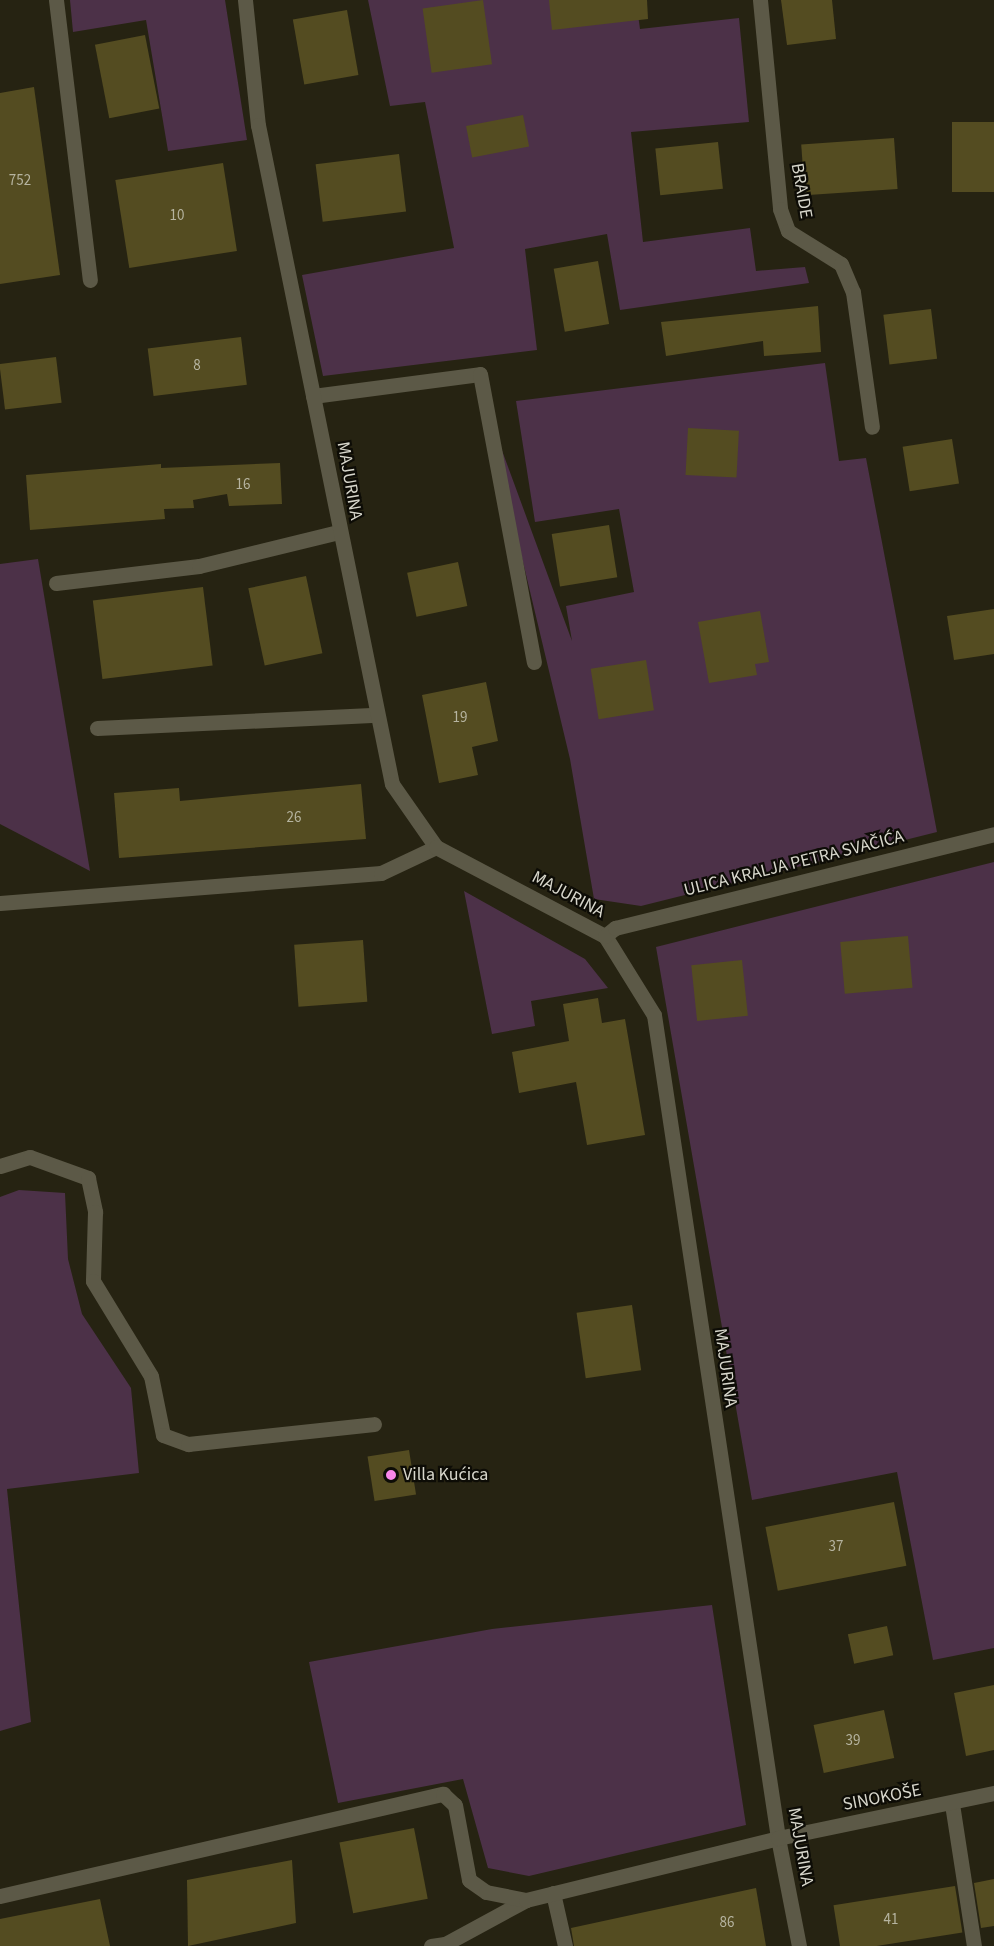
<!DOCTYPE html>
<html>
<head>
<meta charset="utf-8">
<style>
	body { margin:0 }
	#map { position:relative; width:994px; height:1946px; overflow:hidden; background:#262312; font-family:"Source Sans 3",sans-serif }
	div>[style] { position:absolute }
	.green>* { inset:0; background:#4c3148 }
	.building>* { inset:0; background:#544c21; transform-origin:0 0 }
	.lane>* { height:15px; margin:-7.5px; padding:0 7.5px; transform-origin:7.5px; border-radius:7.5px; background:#5c5947 }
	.street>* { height:15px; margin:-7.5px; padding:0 7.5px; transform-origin:7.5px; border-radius:7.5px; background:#5c5947 }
	.dots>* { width:16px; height:16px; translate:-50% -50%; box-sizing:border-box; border:3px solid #0d0c06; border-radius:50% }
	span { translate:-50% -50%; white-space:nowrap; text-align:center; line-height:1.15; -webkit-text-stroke:4.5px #0d0c06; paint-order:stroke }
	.number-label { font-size:15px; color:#b6b4a0 }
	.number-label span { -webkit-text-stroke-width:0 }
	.street-label { font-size:18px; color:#d7d6cb }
	.poi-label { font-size:18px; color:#d7d6cb }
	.left { translate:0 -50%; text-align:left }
</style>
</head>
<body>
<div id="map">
	<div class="green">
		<i style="clip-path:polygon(70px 0,225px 0,247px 140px,168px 151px,146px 20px,73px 32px)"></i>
		<i style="clip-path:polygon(368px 0,636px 0,640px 29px,739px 18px,749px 122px,631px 132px,643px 242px,750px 228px,756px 271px,805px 267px,809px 283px,620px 310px,607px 234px,525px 249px,537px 350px,323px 376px,302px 275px,454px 248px,425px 102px,390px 106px)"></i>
		<i style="clip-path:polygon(825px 363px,839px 461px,866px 458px,937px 832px,641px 906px,594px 899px,570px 759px,486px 407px,572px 641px,566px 606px,634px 592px,619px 509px,535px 522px,516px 401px)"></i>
		<i style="clip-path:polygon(38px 559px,90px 871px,0 824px,0 564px)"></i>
		<i style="clip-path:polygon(994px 862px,994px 1648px,933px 1660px,897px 1472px,752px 1500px,656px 947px)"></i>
		<i style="clip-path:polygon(464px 891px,585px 959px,608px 988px,531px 1001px,535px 1026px,492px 1034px)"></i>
		<i style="clip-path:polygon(19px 1190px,65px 1193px,68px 1259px,82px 1314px,131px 1388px,139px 1473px,7px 1489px,31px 1722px,0 1731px,0 1197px)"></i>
		<i style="clip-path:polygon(712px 1605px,746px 1825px,529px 1876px,488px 1868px,463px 1779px,338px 1803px,309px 1662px,492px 1629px)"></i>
	</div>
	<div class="building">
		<i style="left:483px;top:0;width:65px;height:61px;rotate:82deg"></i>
		<i style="clip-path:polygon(549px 0,647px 0,648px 19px,552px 30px)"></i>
		<i style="clip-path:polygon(781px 0,832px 0,836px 39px,787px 45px)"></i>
		<i style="left:347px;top:10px;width:66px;height:55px;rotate:80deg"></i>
		<i style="left:145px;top:35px;width:75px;height:51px;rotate:79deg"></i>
		<i style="clip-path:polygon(34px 87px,60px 275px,0 284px,0 93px)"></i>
		<i style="left:523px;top:115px;width:32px;height:58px;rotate:79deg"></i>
		<i style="left:994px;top:122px;width:70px;height:42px;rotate:90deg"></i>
		<i style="left:894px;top:138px;width:51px;height:93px;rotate:86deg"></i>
		<i style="left:718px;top:142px;width:47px;height:63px;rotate:84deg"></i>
		<i style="left:399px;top:154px;width:58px;height:84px;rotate:83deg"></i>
		<i style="left:223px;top:163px;width:89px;height:109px;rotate:81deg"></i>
		<i style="left:598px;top:261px;width:64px;height:45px;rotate:80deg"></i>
		<i style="clip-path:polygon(818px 306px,821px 352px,764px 356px,763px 341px,666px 356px,661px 322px)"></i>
		<i style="left:931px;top:309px;width:50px;height:48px;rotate:83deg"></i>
		<i style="left:241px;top:337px;width:48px;height:94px;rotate:83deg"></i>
		<i style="left:56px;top:357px;width:46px;height:57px;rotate:83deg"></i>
		<i style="left:688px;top:428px;width:51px;height:47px;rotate:3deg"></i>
		<i style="left:952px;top:439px;width:45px;height:50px;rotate:81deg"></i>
		<i style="clip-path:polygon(280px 463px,282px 504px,229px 506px,227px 494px,193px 500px,194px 508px,164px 509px,165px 519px,30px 530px,26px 475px,161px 464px,161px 468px)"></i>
		<i style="left:609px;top:525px;width:53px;height:58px;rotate:81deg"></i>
		<i style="left:458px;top:562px;width:45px;height:52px;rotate:78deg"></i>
		<i style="left:306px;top:576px;width:79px;height:59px;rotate:78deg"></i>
		<i style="left:203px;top:587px;width:79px;height:111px;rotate:83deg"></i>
		<i style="clip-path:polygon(994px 609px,994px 654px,954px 660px,947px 616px)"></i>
		<i style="clip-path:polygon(760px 611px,769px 662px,755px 664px,757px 675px,709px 683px,698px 622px)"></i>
		<i style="left:646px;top:660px;width:51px;height:56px;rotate:81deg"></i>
		<i style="clip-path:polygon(486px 682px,498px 741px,472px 747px,478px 775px,439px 783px,422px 695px)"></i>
		<i style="clip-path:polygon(361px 784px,366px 839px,119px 858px,114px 793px,179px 788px,180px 801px)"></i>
		<i style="left:908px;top:936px;width:52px;height:68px;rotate:85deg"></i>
		<i style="left:363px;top:940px;width:62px;height:69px;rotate:86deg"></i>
		<i style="left:742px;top:960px;width:56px;height:51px;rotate:84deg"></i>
		<i style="clip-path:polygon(598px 998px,602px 1023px,625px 1019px,645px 1135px,587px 1145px,576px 1082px,519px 1093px,512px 1052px,569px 1041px,563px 1004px)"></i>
		<i style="left:632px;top:1305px;width:66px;height:56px;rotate:82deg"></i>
		<i style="left:409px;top:1450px;width:45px;height:42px;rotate:81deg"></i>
		<i style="left:894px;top:1502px;width:65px;height:131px;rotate:79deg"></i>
		<i style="left:887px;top:1626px;width:30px;height:40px;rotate:78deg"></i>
		<i style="clip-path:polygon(994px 1685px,994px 1750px,966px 1756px,954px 1693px)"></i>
		<i style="left:884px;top:1710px;width:49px;height:72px;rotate:78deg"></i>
		<i style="left:414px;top:1828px;width:72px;height:76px;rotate:79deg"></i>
		<i style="clip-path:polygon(292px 1860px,296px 1923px,188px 1946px,187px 1880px)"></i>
		<i style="clip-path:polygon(994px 1879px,994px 1926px,981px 1928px,974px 1883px)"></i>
		<i style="left:955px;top:1886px;width:47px;height:123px;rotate:81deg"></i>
		<i style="clip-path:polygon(756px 1888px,766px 1946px,574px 1946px,571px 1928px)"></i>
		<i style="clip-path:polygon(100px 1899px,110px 1946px,0 1946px,0 1919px)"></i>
	</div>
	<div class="lane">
		<i style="left:313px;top:396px;width:168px;rotate:-7.5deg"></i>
		<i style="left:480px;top:374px;width:293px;rotate:79.4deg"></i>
		<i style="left:56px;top:583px;width:144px;rotate:-6.8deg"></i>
		<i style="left:199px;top:566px;width:143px;rotate:-13.7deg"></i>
		<i style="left:97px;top:728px;width:280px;rotate:-2.7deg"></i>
		<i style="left:0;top:903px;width:382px;rotate:-4.5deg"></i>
		<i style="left:381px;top:873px;width:61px;rotate:-25.3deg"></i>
		<i style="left:0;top:1166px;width:31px;rotate:-17deg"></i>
		<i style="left:30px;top:1157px;width:62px;rotate:19.9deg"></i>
		<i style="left:88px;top:1178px;width:35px;rotate:78deg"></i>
		<i style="left:95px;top:1212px;width:69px;rotate:91.7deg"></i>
		<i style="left:93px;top:1281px;width:111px;rotate:58.6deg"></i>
		<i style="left:151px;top:1376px;width:60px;rotate:78.5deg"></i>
		<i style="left:163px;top:1435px;width:27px;rotate:20deg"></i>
		<i style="left:188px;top:1444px;width:187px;rotate:-6.1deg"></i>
		<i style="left:952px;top:1804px;width:144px;rotate:81.2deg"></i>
		<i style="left:553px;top:1893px;width:54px;rotate:77.2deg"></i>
		<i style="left:431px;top:1946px;width:14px;rotate:-8deg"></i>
		<i style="left:445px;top:1944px;width:92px;rotate:-28.5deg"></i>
	</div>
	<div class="street">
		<i style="left:56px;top:0;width:282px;rotate:83.1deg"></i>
		<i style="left:245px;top:0;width:126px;rotate:84.1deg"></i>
		<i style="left:258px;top:125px;width:672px;rotate:78.51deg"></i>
		<i style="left:392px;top:784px;width:77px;rotate:55.1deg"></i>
		<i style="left:436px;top:847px;width:191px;rotate:27.8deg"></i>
		<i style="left:605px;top:936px;width:93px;rotate:58.2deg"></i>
		<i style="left:654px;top:1015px;width:832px;rotate:81.43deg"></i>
		<i style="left:778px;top:1838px;width:110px;rotate:79deg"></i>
		<i style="left:760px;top:0;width:210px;rotate:84.5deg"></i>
		<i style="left:780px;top:209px;width:23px;rotate:70deg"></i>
		<i style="left:788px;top:231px;width:62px;rotate:31.9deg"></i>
		<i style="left:841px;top:264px;width:30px;rotate:67deg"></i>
		<i style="left:853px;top:292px;width:136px;rotate:82deg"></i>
		<i style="left:605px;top:936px;width:13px;rotate:-39deg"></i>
		<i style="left:615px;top:928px;width:390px;rotate:-13.9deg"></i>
		<i style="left:0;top:1896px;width:455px;rotate:-13deg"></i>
		<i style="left:443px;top:1794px;width:16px;rotate:43deg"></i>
		<i style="left:455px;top:1805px;width:76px;rotate:79.4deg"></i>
		<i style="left:469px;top:1880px;width:21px;rotate:35deg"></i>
		<i style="left:486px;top:1892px;width:41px;rotate:11.3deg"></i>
		<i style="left:526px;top:1900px;width:260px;rotate:-13.8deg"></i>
		<i style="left:778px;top:1838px;width:221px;rotate:-11.8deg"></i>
	</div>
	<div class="dots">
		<i style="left:391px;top:1475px;background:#f987e9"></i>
	</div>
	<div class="number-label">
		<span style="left:20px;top:181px">752</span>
		<span style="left:177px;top:216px">10</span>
		<span style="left:197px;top:366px">8</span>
		<span style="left:243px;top:485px">16</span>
		<span style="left:460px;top:718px">19</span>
		<span style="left:294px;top:818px">26</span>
		<span style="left:836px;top:1547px">37</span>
		<span style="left:853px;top:1741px">39</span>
		<span style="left:891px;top:1920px">41</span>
		<span style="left:727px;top:1923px">86</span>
	</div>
	<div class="street-label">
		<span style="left:801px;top:191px;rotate:80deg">BRAIDE</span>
		<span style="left:349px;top:481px;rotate:80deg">MAJURINA</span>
		<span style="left:794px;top:864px;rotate:-14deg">ULICA KRALJA PETRA SVAČIĆA</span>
		<span style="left:568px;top:895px;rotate:28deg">MAJURINA</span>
		<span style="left:725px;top:1368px;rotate:82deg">MAJURINA</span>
		<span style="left:882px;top:1798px;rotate:-11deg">SINOKOŠE</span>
		<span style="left:800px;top:1847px;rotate:80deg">MAJURINA</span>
	</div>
	<div class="poi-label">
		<span class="left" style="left:403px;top:1475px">Villa Kućica</span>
	</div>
</div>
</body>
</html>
